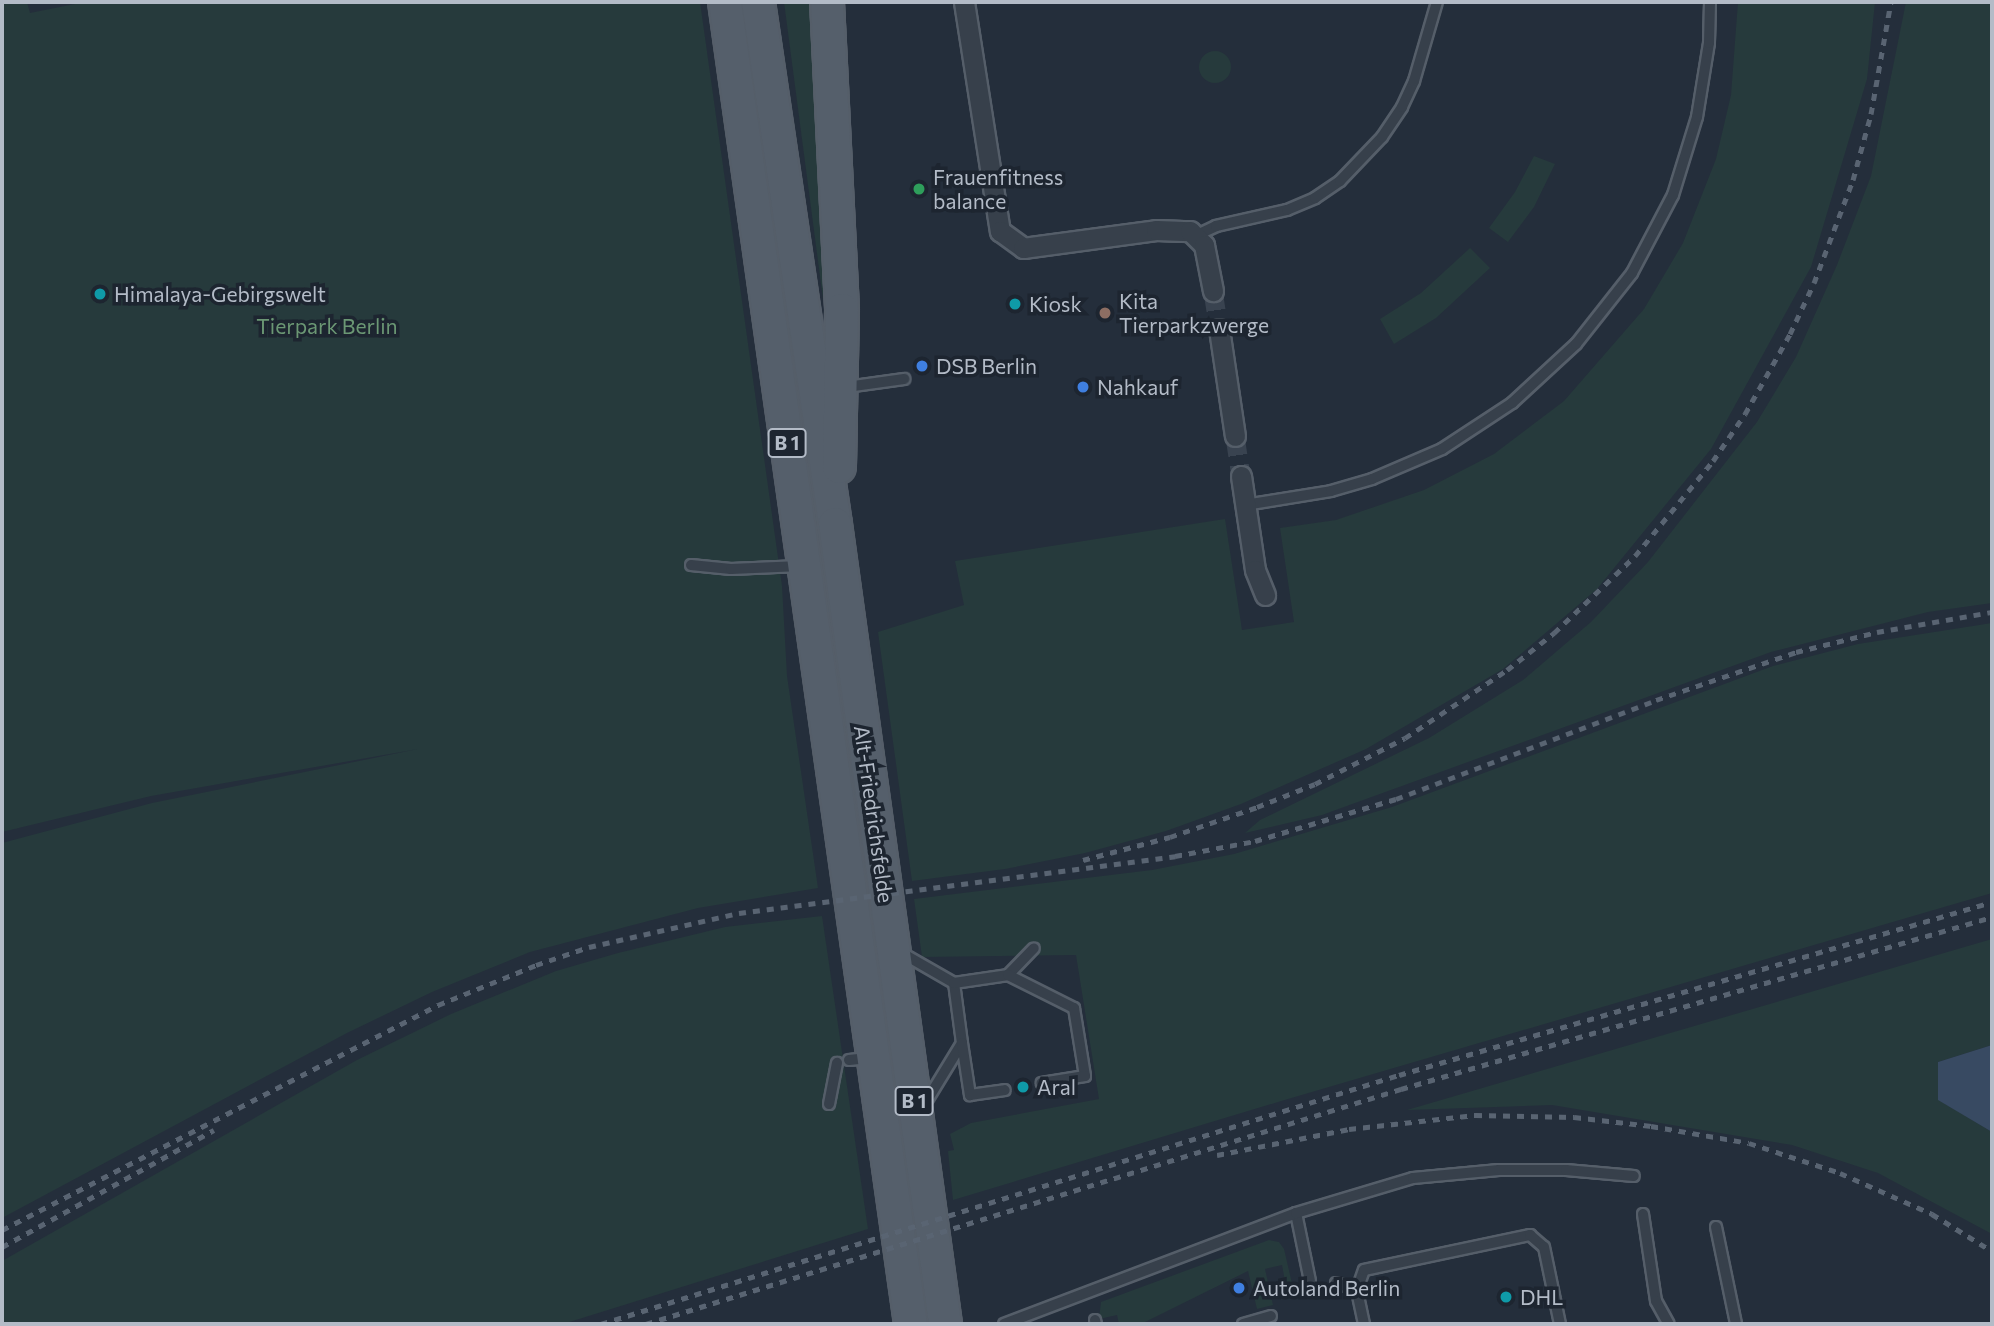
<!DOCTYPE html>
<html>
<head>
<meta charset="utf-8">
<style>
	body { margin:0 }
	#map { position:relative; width:1994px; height:1326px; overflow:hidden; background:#242e3b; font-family:Commissioner,sans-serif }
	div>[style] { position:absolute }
	.green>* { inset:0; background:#263a3c }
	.round { border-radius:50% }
	.water>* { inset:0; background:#384a62 }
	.street-tunnel>* { height:19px; margin-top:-9.5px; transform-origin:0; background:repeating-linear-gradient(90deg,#394350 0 19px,transparent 0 29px) }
	.roads { filter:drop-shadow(2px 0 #555e69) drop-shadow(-2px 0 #555e69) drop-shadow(0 2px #555e69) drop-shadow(0 -2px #555e69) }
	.lane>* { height:10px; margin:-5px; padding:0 5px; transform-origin:5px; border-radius:5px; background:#37404b }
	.street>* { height:19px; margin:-9.5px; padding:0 9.5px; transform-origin:9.5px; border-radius:9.5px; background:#37404b }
	.primary>* { height:32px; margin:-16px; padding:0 16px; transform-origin:16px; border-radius:16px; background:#555f6b }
	.rail>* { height:5px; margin-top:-2.5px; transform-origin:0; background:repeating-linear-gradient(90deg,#596472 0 7px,transparent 0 14px) }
	.dots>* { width:19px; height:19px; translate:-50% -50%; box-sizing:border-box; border:4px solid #1d2530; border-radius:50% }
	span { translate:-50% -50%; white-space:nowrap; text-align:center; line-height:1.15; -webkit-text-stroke:7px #1d2530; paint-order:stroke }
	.shield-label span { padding:2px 5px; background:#1d2530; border:2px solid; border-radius:5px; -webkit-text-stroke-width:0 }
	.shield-label { font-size:19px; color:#b3bbc7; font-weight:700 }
	.poi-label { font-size:21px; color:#b3bbc7 }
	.left { translate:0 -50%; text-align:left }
	.park-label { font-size:21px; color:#6b9774 }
	.street-label { font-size:21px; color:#b3bbc7 }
	.frame { position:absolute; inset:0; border:4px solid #b3bbc7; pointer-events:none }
</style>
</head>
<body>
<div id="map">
	<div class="green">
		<i style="clip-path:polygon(2px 2px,27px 2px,30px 13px,85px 2px,700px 2px,782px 586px,787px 676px,818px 888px,698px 908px,530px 952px,432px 992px,347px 1033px,2px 1218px,2px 843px,152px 803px,418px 749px,151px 796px,2px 832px)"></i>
		<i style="clip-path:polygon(784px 2px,819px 2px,830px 298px,823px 299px)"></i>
		<i style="clip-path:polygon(1738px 2px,1875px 2px,1867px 79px,1811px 267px,1711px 449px,1597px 589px,1503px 669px,1366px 749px,1241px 804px,1166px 831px,1085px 853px,1005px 869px,912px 881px,878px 632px,964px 605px,955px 561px,1225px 519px,1242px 630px,1294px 622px,1280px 528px,1336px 520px,1424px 490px,1494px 454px,1564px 401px,1644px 309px,1683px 243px,1716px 159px,1731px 95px)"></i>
		<i style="clip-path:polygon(1906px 2px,1992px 2px,1992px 603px,1928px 612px,1771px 652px,1322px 815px,1245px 833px,1260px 820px,1429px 738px,1523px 680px,1591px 622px,1648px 562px,1757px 422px,1796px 357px,1837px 265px,1871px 176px)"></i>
		<i style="clip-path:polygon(748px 27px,811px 469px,804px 470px,742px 28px)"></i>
		<i class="round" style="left:1199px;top:51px;width:32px;height:32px"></i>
		<i style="clip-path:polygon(1534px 156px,1555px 164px,1534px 207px,1508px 242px,1489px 228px,1515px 192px)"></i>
		<i style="clip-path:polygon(1470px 248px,1490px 268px,1436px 318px,1394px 344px,1380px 319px,1421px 293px)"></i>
		<i style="clip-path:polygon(1992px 623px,1992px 893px,1288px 1099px,953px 1200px,948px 1151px,954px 1150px,950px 1134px,971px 1123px,1099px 1099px,1076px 955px,922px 957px,914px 899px,1152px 870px,1234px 854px,1392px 807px,1773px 666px,1858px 644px)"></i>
		<i style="clip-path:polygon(855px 782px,932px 1324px,924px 1324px,849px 783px)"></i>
		<i style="clip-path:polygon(822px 916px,868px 1229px,563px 1324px,2px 1324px,2px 1261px,357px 1060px,451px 1014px,556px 971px,618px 953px,725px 927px)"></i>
		<i style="clip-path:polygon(1992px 939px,1992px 1045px,1938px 1062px,1939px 1100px,1992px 1132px,1992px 1234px,1878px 1173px,1792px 1145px,1552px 1105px,1407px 1110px)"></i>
		<i style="clip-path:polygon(1269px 1240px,1279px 1242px,1284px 1249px,1294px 1292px,1288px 1299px,1282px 1282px,1285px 1281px,1282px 1265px,1265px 1269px,1273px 1305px,1257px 1309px,1248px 1271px,1141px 1324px,1119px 1324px,1117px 1315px,1099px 1319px,1101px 1302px)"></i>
	</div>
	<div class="water">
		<i style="clip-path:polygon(1992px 1045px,1992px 1132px,1938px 1100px,1938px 1062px)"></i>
	</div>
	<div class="street-tunnel">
		<i style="left:1213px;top:291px;width:38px;rotate:81deg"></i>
		<i style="left:1235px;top:436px;width:40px;rotate:81.5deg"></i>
	</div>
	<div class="roads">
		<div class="lane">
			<i style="left:1197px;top:235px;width:21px;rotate:-25deg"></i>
			<i style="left:1216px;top:226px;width:73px;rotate:-12.7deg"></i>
			<i style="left:1287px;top:210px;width:30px;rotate:-23deg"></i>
			<i style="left:1315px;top:198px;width:30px;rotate:-34deg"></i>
			<i style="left:1340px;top:181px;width:61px;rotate:-46.3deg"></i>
			<i style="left:1382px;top:137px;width:36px;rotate:-56deg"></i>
			<i style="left:1402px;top:107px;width:29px;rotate:-65deg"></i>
			<i style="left:1414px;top:81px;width:82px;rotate:-73.8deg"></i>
			<i style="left:846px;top:387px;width:59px;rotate:-7.9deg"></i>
			<i style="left:1245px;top:505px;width:87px;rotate:-9.2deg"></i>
			<i style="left:1331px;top:491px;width:43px;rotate:-16.3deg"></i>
			<i style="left:1372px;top:479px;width:76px;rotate:-23.2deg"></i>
			<i style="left:1442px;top:449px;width:84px;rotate:-33.3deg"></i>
			<i style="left:1512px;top:403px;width:87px;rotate:-42.7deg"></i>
			<i style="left:1576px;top:344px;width:90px;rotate:-51.7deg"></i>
			<i style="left:1632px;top:273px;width:88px;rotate:-62.3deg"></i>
			<i style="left:1673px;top:195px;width:82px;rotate:-72.9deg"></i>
			<i style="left:1697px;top:117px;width:75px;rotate:-80.8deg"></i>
			<i style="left:1709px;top:43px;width:41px;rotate:-88.6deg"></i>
			<i style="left:691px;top:565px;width:40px;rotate:5.7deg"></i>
			<i style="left:731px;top:569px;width:69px;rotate:-2.5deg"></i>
			<i style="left:900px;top:952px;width:62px;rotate:29.9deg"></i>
			<i style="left:954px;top:983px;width:61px;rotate:82.4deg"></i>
			<i style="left:962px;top:1043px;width:75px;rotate:121.4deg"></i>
			<i style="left:1008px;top:975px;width:37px;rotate:-46deg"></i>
			<i style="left:954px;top:983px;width:55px;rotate:-8.4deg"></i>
			<i style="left:1008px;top:975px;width:74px;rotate:26.6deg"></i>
			<i style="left:1074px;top:1008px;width:69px;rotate:80.8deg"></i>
			<i style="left:1085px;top:1076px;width:44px;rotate:170.8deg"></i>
			<i style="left:962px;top:1043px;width:53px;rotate:81.3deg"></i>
			<i style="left:970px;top:1095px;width:35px;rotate:-8deg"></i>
			<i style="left:849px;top:1060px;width:20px;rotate:-6deg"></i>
			<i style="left:829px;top:1104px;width:42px;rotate:-79deg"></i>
			<i style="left:1296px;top:1213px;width:69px;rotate:78.4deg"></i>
			<i style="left:1643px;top:1214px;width:88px;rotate:81.5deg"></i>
			<i style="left:1656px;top:1301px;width:26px;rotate:61deg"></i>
			<i style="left:1716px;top:1227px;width:99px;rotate:78.3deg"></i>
			<i style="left:1336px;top:1283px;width:22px;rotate:18deg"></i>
			<i style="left:1095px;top:1320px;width:4px;rotate:76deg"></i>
			<i style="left:1004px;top:1324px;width:312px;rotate:-20.8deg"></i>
			<i style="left:1296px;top:1213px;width:122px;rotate:-16.7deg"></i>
			<i style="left:1413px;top:1178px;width:86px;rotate:-5.3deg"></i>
			<i style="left:1499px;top:1170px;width:67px"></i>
			<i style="left:1566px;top:1170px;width:68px;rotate:5deg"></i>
			<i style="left:1243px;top:1324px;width:29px;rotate:-16deg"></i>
			<i style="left:1364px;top:1324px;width:35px;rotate:-102deg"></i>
			<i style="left:1357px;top:1290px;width:21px;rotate:-71deg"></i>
			<i style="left:1364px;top:1270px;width:170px;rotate:-11.9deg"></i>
			<i style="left:1530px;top:1235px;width:18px;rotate:41deg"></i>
			<i style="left:1544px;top:1247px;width:79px;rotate:78.3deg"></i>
		</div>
		<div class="street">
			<i style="left:964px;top:2px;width:232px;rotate:81.1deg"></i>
			<i style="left:1000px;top:231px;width:29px;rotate:36deg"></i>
			<i style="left:1023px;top:248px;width:134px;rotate:-7.7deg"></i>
			<i style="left:1156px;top:230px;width:34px;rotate:2deg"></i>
			<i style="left:1190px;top:231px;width:20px;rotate:45deg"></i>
			<i style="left:1204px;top:245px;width:47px;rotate:78.9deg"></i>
			<i style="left:1219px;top:329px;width:108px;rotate:81.5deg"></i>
			<i style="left:1241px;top:476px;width:95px;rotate:81.5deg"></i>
			<i style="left:1255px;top:570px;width:27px;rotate:68deg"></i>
		</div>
		<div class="primary">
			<i style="left:725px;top:2px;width:1335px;rotate:81.99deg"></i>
			<i style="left:758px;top:2px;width:528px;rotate:81.61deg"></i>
			<i style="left:835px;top:524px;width:808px;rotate:82.17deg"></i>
			<i style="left:827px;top:2px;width:308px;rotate:87.2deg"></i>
			<i style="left:842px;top:310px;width:157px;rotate:91.1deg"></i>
		</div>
	</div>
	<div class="rail">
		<i style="left:1083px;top:860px;width:90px;rotate:-14.8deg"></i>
		<i style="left:1170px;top:837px;width:92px;rotate:-19deg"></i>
		<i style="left:1257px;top:807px;width:62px;rotate:-21.6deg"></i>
		<i style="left:1315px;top:784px;width:101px;rotate:-27.1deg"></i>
		<i style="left:1405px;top:738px;width:123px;rotate:-33.7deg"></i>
		<i style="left:1507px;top:670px;width:60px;rotate:-38.2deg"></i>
		<i style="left:1554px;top:633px;width:112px;rotate:-43.5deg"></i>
		<i style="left:1635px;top:556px;width:123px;rotate:-50.6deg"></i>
		<i style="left:1713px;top:461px;width:57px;rotate:-55.8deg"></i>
		<i style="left:1745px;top:414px;width:92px;rotate:-60.6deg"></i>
		<i style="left:1790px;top:334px;width:56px;rotate:-64.8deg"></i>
		<i style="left:1814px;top:283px;width:110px;rotate:-69.3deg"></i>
		<i style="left:1853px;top:180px;width:68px;rotate:-74.7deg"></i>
		<i style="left:1871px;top:114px;width:114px;rotate:-79.9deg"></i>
		<i style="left:1217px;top:1155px;width:135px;rotate:-11.1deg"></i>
		<i style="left:1349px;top:1129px;width:127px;rotate:-6.3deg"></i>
		<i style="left:1475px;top:1115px;width:99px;rotate:1.2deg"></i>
		<i style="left:1574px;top:1117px;width:78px;rotate:6.7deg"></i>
		<i style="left:1651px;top:1126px;width:99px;rotate:9.8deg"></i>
		<i style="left:1749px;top:1143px;width:96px;rotate:18.2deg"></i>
		<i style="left:1840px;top:1173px;width:101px;rotate:24deg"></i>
		<i style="left:1932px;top:1214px;width:70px;rotate:31.7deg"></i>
		<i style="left:2px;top:1230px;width:491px;rotate:-27.3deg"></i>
		<i style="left:438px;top:1005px;width:106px;rotate:-22.2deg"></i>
		<i style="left:536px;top:965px;width:56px;rotate:-18.8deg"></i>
		<i style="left:589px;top:947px;width:154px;rotate:-12.8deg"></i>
		<i style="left:739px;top:913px;width:440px;rotate:-7.4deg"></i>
		<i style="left:1175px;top:856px;width:81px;rotate:-10.6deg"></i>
		<i style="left:1255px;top:841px;width:147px;rotate:-16.6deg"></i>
		<i style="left:1396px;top:799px;width:278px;rotate:-20.8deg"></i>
		<i style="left:1656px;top:700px;width:148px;rotate:-18.9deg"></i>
		<i style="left:1796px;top:652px;width:83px;rotate:-13.9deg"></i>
		<i style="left:1877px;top:632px;width:117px;rotate:-9.9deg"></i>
		<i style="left:2px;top:1247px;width:242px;rotate:-28.9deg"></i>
		<i style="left:601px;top:1324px;width:836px;rotate:-17.33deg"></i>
		<i style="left:1399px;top:1075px;width:618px;rotate:-16.26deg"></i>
		<i style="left:646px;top:1324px;width:791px;rotate:-17.29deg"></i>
		<i style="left:1401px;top:1089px;width:616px;rotate:-16.23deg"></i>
	</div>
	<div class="dots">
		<i style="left:919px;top:189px;background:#2e9e5b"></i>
		<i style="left:100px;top:294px;background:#0f9aa8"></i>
		<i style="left:1015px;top:304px;background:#0f9aa8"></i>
		<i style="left:1105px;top:313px;background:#8d6e63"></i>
		<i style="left:922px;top:366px;background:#3f7fe0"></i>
		<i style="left:1083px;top:387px;background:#3f7fe0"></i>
		<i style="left:1023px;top:1087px;background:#0f9aa8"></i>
		<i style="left:1239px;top:1288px;background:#3f7fe0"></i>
		<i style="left:1506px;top:1297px;background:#0f9aa8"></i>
	</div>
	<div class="shield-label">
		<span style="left:787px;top:443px">B 1</span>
		<span style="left:914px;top:1101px">B 1</span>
	</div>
	<div class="poi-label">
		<span class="left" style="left:933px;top:189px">Frauenfitness<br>balance</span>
		<span class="left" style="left:114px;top:294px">Himalaya-Gebirgswelt</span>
		<span class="left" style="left:1119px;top:313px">Kita<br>Tierparkzwerge</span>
		<span class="left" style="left:1029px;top:304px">Kiosk</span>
		<span class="left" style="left:936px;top:366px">DSB Berlin</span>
		<span class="left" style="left:1097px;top:387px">Nahkauf</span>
		<span class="left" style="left:1037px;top:1087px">Aral</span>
		<span class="left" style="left:1253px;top:1288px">Autoland Berlin</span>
		<span class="left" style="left:1520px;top:1297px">DHL</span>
	</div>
	<div class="park-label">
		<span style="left:327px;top:326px">Tierpark Berlin</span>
	</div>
	<div class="street-label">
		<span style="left:874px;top:814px;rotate:82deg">Alt-Friedrichsfelde</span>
	</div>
	<div class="frame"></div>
</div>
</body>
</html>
